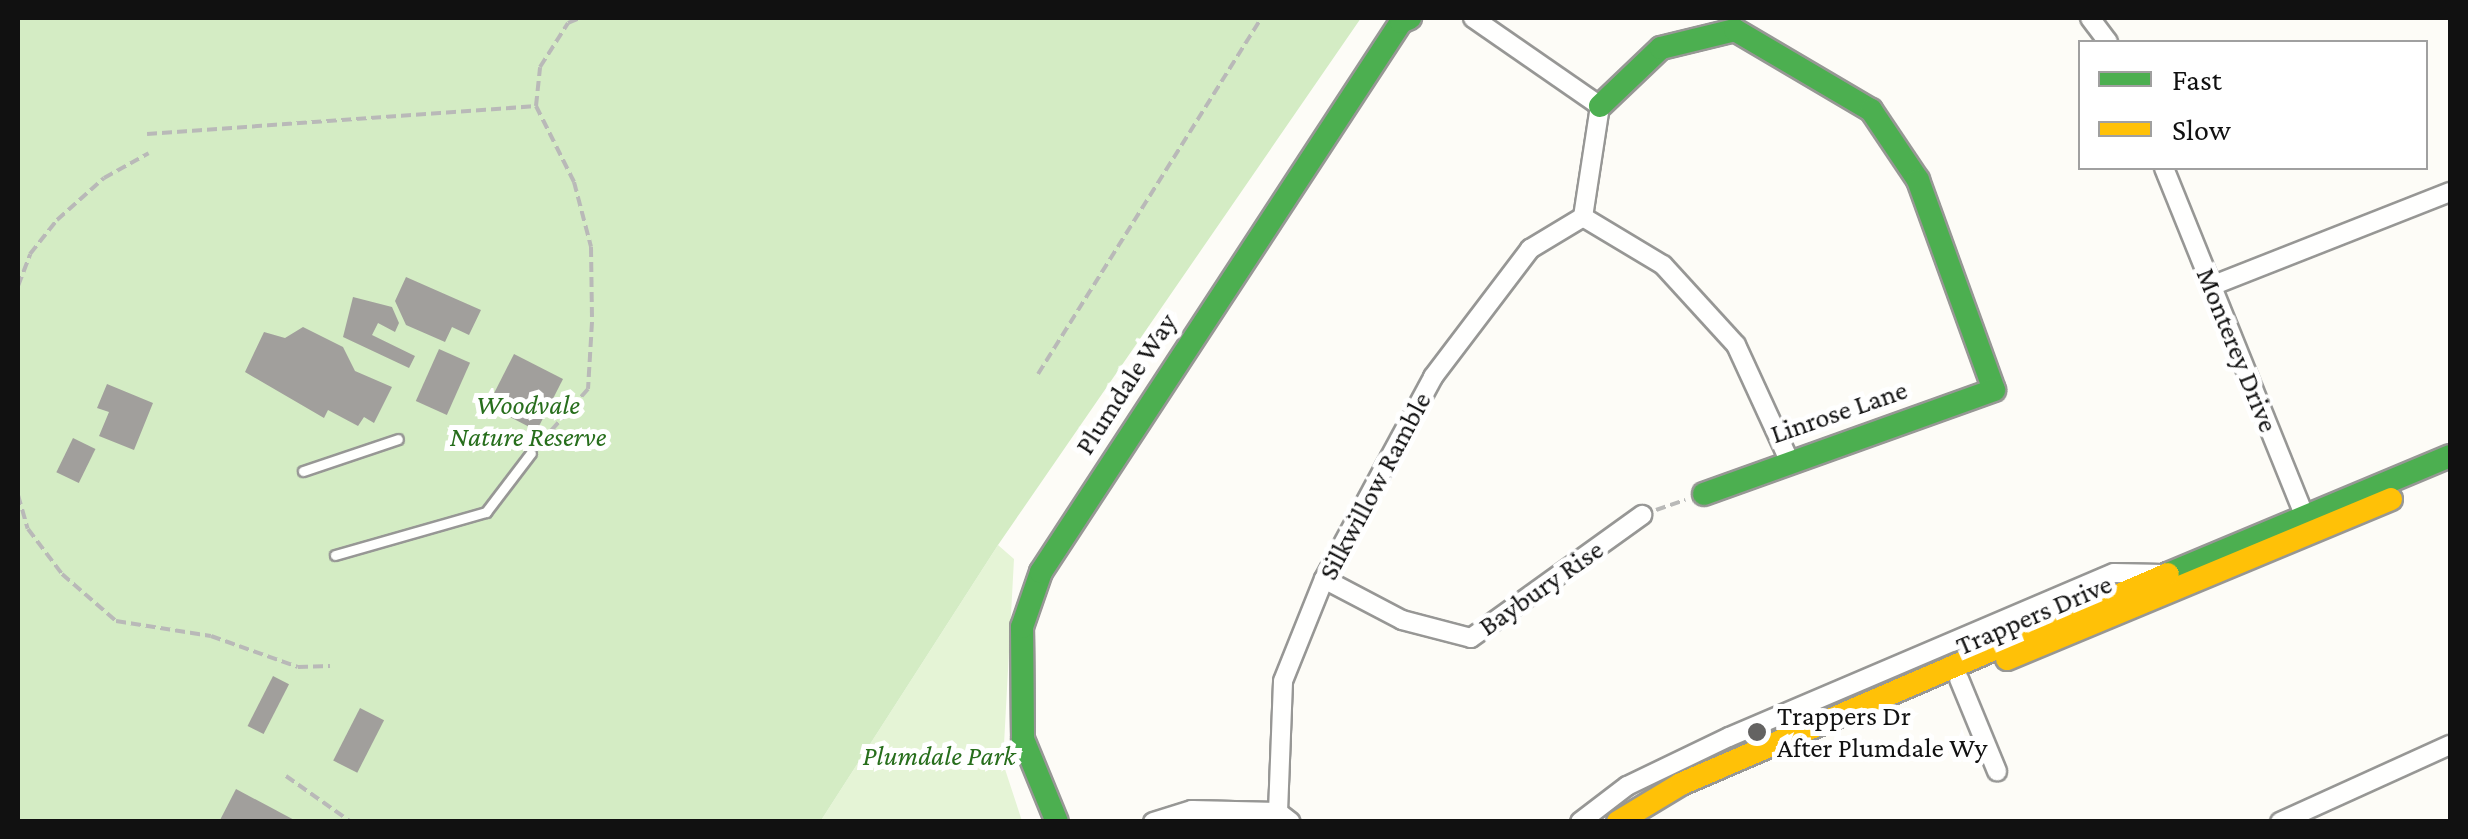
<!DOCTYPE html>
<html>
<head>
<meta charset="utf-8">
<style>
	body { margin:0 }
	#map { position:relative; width:2468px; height:839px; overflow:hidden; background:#fdfcf7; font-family:"Crimson Pro",serif }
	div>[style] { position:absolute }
	.green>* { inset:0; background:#e5f4d6 }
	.forest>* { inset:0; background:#d4ecc4 }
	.building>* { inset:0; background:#a19f9c; transform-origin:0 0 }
	.path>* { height:4px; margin-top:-2px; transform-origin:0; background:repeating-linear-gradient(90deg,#b9b9b8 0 10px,transparent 0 15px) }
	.roads { filter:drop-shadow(2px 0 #979795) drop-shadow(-2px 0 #979795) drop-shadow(0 2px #979795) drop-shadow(0 -2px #979795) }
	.lane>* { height:9px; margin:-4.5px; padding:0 4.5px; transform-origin:4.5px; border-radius:4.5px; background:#fffffe }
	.street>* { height:18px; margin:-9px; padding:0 9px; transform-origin:9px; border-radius:9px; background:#fffffe }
	.fast>* { height:22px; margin:-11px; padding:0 11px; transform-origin:11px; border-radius:11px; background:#4caf50 }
	.slow>* { height:22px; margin:-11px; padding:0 11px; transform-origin:11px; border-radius:11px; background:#ffc107 }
	.dots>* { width:28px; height:28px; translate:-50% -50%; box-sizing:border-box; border:5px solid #fff; border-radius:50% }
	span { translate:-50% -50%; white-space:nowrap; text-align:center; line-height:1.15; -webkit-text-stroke:10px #fff; paint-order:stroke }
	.street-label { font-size:28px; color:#111 }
	.park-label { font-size:28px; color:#276e1c; font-style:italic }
	.poi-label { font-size:28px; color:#111 }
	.left { translate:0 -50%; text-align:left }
	.frame { position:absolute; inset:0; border:20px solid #111; pointer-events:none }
	.legend { position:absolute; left:2078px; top:40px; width:350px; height:130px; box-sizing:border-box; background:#fff; border:2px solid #a0a0a0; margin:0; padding:12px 18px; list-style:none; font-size:30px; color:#111 }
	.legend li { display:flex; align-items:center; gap:20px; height:50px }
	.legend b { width:50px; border:2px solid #a0a0a0 }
</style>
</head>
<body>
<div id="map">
	<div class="green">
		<i style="clip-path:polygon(998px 545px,1014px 559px,1003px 763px,1022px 821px,820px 822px)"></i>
	</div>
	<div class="forest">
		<i style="clip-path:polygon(18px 18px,1361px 18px,998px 545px,820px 822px,18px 821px)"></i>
	</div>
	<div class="building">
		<i style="clip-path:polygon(406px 277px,481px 310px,469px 335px,452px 327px,445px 342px,406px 325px,395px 301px)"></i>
		<i style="clip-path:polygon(353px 297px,392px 307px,399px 323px,395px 332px,378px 323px,372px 335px,415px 356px,409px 368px,343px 337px)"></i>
		<i style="clip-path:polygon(303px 327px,343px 347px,355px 371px,392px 387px,374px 423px,364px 417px,358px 426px,328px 410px,324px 418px,245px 372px,264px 332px,285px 338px)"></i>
		<i style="left:439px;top:349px;width:34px;height:57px;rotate:24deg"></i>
		<i style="left:514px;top:354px;width:55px;height:58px;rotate:27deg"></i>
		<i style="clip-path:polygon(107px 384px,153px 403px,134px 450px,99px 436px,109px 412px,97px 408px)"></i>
		<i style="left:73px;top:438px;width:25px;height:38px;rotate:26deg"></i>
		<i style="left:273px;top:676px;width:18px;height:56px;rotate:27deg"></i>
		<i style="left:360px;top:708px;width:27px;height:59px;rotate:27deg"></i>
		<i style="clip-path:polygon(236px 789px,298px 822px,219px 822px)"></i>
	</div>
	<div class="path">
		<i style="left:536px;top:106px;width:39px;rotate:-84deg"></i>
		<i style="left:540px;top:67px;width:52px;rotate:-57.5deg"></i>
		<i style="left:568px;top:23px;width:13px;rotate:-23deg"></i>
		<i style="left:147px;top:134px;width:390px;rotate:-4.1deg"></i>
		<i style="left:536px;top:106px;width:85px;rotate:63.4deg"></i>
		<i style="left:574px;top:182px;width:67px;rotate:75.3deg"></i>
		<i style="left:591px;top:247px;width:75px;rotate:89.2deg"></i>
		<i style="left:592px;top:322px;width:67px;rotate:93.4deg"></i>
		<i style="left:588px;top:389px;width:71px;rotate:131.6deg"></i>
		<i style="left:18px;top:286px;width:34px;rotate:-69deg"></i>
		<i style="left:30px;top:254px;width:43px;rotate:-51.5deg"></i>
		<i style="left:57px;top:220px;width:63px;rotate:-41.8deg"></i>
		<i style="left:104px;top:178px;width:51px;rotate:-29.1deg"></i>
		<i style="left:1038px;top:374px;width:420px;rotate:-57.9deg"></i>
		<i style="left:18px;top:495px;width:35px;rotate:74deg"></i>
		<i style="left:28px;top:529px;width:56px;rotate:52.9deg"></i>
		<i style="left:62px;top:574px;width:72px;rotate:41deg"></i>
		<i style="left:116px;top:621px;width:96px;rotate:9deg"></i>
		<i style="left:211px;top:636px;width:92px;rotate:19.6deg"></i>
		<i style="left:298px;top:667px;width:32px;rotate:-2deg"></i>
		<i style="left:1656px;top:510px;width:31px;rotate:-19deg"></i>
		<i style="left:286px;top:776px;width:80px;rotate:35.3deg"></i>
	</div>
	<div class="roads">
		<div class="lane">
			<i style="left:303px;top:471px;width:100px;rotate:-18.6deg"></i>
			<i style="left:335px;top:555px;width:157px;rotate:-15.9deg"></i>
			<i style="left:486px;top:512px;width:74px;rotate:-52.7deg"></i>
		</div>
		<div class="street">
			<i style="left:1473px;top:18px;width:155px;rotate:34.7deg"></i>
			<i style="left:1600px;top:106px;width:112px;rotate:98.7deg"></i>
			<i style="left:1583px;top:217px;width:93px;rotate:31deg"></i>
			<i style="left:1663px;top:265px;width:108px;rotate:47.6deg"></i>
			<i style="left:1736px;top:345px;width:127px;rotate:65.3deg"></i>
			<i style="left:2090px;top:18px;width:30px;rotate:53deg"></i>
			<i style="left:2164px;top:168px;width:387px;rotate:68deg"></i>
			<i style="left:2211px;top:286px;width:257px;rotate:-21.5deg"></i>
			<i style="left:1324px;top:579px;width:88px;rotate:27.7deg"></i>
			<i style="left:1402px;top:620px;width:71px;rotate:14.6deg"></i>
			<i style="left:1471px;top:638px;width:211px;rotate:-35.7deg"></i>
			<i style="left:1959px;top:679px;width:100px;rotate:67.6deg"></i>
			<i style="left:1278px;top:812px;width:131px;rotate:-87.8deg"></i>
			<i style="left:1283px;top:681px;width:110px;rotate:-68.1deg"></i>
			<i style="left:1324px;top:579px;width:230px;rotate:-61.6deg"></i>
			<i style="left:1433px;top:377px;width:161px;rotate:-52.8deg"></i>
			<i style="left:1530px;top:249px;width:62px;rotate:-31.1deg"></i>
			<i style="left:1153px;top:822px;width:41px;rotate:-17.1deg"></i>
			<i style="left:1192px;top:810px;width:86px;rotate:1.3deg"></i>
			<i style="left:1278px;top:812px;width:16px;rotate:38deg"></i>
			<i style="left:1580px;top:822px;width:59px;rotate:-37.5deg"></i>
			<i style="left:1627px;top:786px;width:113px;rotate:-25.7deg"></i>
			<i style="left:1729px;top:737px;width:418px;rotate:-23.1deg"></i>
			<i style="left:2114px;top:573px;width:50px;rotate:1.1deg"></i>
			<i style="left:2280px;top:822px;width:187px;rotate:-24.4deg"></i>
		</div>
		<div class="fast">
			<i style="left:1600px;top:106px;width:84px;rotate:-43.6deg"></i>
			<i style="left:1661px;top:48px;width:76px;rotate:-13.7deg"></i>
			<i style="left:1735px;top:30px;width:158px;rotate:30.5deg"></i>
			<i style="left:1871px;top:110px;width:84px;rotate:56.1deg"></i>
			<i style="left:1918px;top:180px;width:223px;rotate:70.1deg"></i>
			<i style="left:1994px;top:390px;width:308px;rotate:160.3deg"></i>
			<i style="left:2168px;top:574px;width:306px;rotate:-22.7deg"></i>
			<i style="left:1057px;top:822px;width:90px;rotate:-112.3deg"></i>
			<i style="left:1023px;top:739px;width:112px;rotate:-90.5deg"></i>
			<i style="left:1022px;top:627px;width:58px;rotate:-70.9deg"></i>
			<i style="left:1041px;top:572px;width:657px;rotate:-56.79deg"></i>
			<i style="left:1401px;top:22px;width:10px;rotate:-24deg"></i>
		</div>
		<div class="slow">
			<i style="left:2007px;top:659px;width:416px;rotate:-22.6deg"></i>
			<i style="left:1618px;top:822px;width:74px;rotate:-31.1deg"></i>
			<i style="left:1681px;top:784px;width:530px;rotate:-23.33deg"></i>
		</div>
	</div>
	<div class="dots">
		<i style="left:1757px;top:732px;background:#646362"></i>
	</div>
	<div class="street-label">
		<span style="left:2237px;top:350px;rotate:68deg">Monterey Drive</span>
		<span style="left:1126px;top:384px;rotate:-57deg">Plumdale Way</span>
		<span style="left:1839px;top:412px;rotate:-19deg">Linrose Lane</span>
		<span style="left:1375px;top:486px;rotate:-62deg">Silkwillow Ramble</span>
		<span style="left:1541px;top:588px;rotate:-35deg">Baybury Rise</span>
		<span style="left:2034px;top:615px;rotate:-23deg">Trappers Drive</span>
	</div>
	<div class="park-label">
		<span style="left:528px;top:421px">Woodvale<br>Nature Reserve</span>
		<span style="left:939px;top:756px">Plumdale Park</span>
	</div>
	<div class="poi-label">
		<span class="left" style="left:1777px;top:732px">Trappers Dr<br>After Plumdale Wy</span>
	</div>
	<div class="frame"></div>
	<ul class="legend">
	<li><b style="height:12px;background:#4caf50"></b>Fast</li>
	<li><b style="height:12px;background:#ffc107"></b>Slow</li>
	</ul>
</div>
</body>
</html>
